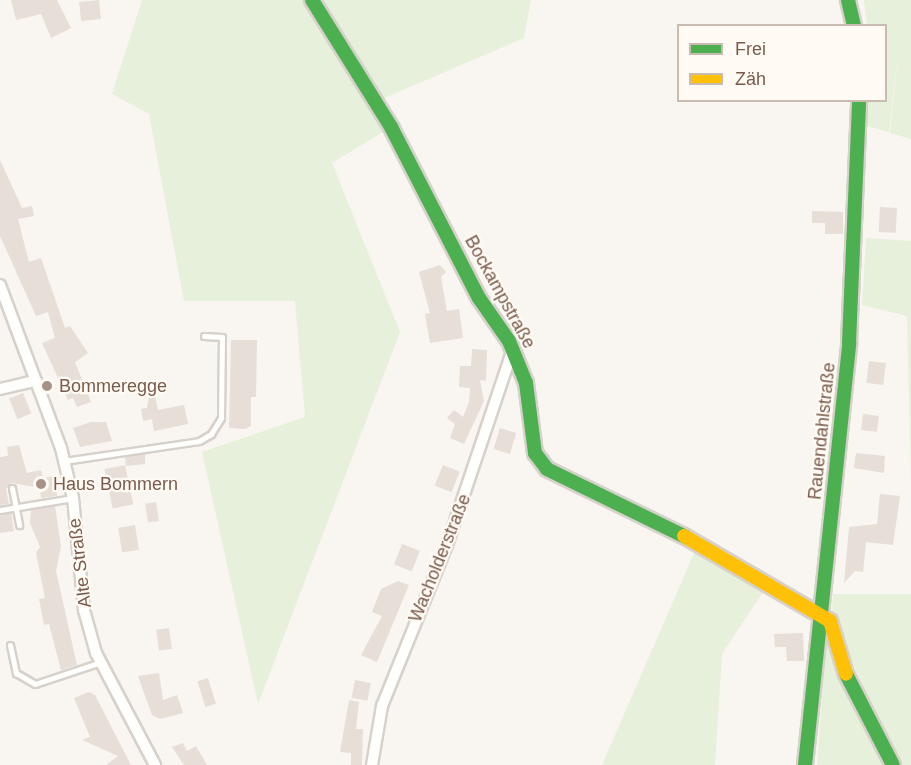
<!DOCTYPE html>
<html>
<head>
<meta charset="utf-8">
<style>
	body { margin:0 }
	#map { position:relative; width:911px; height:765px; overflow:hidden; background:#f9f5f0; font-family:Helvetica,sans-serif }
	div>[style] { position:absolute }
	.green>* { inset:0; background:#e7f0db }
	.building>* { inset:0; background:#e6ded7; transform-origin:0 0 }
	.roads { filter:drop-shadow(2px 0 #d7d1cb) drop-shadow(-2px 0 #d7d1cb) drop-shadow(0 2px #d7d1cb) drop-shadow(0 -2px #d7d1cb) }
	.lane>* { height:5px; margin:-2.5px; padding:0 2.5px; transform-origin:2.5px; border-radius:2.5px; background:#fefefd }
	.street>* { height:10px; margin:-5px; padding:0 5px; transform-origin:5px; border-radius:5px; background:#fefefd }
	.fast>* { height:14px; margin:-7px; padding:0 7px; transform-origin:7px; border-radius:7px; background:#4caf50 }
	.slow>* { height:14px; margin:-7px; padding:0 7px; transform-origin:7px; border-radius:7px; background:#ffc107 }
	.dots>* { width:16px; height:16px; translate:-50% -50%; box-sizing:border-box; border:3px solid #fffaf3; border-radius:50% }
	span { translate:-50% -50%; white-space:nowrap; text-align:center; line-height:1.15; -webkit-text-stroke:4.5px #fffaf3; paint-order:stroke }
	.street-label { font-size:18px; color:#7a5c4d }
	.poi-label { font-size:18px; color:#7a5c4d }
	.left { translate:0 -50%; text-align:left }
	.legend { position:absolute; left:677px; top:24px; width:210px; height:78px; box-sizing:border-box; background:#fffaf3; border:2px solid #cabbb1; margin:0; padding:8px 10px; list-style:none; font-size:18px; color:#7a5c4d }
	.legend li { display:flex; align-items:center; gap:12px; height:30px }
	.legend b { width:30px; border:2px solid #cabbb1 }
</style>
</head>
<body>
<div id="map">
	<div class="green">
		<i style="clip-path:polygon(142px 0,531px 0,524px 38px,375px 102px,391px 127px,332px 163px,400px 332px,258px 704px,202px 452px,305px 417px,295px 301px,184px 301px,149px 114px,112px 94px)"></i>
		<i style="clip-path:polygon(864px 0,911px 0,911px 139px,890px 133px,899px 42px,889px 132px,867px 126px,867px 101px,886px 100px,886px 26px,867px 25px)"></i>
		<i style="clip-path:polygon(866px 238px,911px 241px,911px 483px,907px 316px,862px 305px)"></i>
		<i style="clip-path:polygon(695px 551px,767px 586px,722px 654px,715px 765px,602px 765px)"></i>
		<i style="clip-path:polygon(833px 594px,911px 594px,911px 765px,899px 765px,878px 722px,832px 613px)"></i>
		<i style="clip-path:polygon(826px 639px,860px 713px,886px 765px,817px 765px)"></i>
	</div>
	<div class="building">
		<i style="clip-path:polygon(11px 0,57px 0,71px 28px,51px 38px,41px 14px,16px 20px)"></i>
		<i style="left:99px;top:0;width:19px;height:20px;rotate:84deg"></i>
		<i style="clip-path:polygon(0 160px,22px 208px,32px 206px,34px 216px,18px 219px,29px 262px,41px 258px,65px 328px,70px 326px,88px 353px,75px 362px,91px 402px,77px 407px,73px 398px,68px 400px,42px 343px,55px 338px,48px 312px,36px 316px,0 236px)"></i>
		<i style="left:880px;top:207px;width:17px;height:25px;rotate:3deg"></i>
		<i style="clip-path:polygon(812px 211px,843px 212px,843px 234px,825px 234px,825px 223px,812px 223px)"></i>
		<i style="clip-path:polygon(440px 265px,446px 272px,441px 277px,447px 311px,459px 309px,463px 338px,430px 343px,425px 314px,430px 313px,419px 272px)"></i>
		<i style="clip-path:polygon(231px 340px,257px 340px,256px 397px,251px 397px,251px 426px,245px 429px,229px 428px)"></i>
		<i style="clip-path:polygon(472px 349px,487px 350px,486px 381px,480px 380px,484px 401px,464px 444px,450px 438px,455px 424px,447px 418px,454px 410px,463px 417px,469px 402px,470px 388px,459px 387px,460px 366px,471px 366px)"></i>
		<i style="left:869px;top:361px;width:17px;height:22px;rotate:7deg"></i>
		<i style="clip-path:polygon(152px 381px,158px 410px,184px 405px,188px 424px,154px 431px,152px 419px,143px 421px,141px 409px,147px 408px)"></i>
		<i style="left:23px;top:393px;width:22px;height:15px;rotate:68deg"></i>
		<i style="left:863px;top:414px;width:16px;height:16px;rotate:7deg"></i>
		<i style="clip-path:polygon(91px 422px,106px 422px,112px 441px,80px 447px,73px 428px)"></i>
		<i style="left:500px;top:428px;width:17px;height:22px;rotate:17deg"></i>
		<i style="clip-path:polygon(19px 445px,27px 473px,41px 470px,43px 478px,55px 476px,57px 496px,41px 498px,40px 488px,12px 483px,6px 489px,9px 504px,0 505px,0 457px,8px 456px,7px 447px)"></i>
		<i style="clip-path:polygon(856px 453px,885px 456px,884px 473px,854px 468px)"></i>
		<i style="clip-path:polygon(145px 454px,145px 464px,126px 466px,125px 457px)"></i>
		<i style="left:125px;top:465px;width:40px;height:21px;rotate:78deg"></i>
		<i style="left:443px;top:465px;width:18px;height:22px;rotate:22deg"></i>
		<i style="clip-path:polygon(880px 494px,900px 496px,893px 545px,866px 542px,863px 572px,855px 571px,844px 583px,849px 527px,877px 524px)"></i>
		<i style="left:156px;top:502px;width:19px;height:11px;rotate:81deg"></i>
		<i style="clip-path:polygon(55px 506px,61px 546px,56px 571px,77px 665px,61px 670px,49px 624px,44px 625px,39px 599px,45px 598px,36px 553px,40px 547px,30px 523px,31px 510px)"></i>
		<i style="clip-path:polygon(11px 513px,14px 531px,0 533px,0 515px)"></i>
		<i style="left:135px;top:525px;width:25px;height:17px;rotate:81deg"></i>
		<i style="left:402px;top:544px;width:19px;height:22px;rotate:21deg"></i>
		<i style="clip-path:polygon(398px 581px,409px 585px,377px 662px,361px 655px,382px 616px,372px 612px,381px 589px)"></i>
		<i style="left:169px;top:628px;width:21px;height:13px;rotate:82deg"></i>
		<i style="clip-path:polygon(803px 633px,804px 661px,787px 661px,786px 647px,775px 647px,774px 634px)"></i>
		<i style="clip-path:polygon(159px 673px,163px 700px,177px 695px,183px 713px,160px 719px,152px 715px,138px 676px)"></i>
		<i style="left:208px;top:678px;width:27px;height:11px;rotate:73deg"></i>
		<i style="left:355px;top:680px;width:16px;height:18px;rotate:11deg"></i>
		<i style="clip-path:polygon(89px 692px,95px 695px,131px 765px,106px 765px,118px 756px,82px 740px,90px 737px,74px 698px)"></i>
		<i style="clip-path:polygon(349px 700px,359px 702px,356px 729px,363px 729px,362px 765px,351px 765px,351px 753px,340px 752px)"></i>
		<i style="clip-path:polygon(183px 743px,187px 751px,196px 746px,207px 765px,184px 765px,172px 747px)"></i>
	</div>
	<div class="roads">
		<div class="lane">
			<i style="left:64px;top:461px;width:136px;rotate:-8.4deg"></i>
			<i style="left:199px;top:441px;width:14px;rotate:-30deg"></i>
			<i style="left:211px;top:434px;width:19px;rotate:-58deg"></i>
			<i style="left:221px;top:418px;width:81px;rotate:-89.3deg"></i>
			<i style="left:222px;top:337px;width:18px;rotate:-177deg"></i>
			<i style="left:12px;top:488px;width:38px;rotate:79deg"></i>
			<i style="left:0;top:510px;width:74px;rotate:-9.3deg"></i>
			<i style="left:10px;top:645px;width:29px;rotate:78deg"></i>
			<i style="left:16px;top:673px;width:22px;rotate:30deg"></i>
			<i style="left:35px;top:684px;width:70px;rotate:-18.4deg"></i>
		</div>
		<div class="street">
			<i style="left:0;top:285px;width:174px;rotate:69.5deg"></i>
			<i style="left:61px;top:448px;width:51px;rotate:76.5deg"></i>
			<i style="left:73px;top:498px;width:113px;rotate:84.4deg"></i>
			<i style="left:84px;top:610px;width:45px;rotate:74.4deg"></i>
			<i style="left:96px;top:653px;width:127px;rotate:62.2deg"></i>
			<i style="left:0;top:389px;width:37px;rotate:-13deg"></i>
			<i style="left:372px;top:765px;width:60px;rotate:-80.4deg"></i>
			<i style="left:382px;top:706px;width:174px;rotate:-68deg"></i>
			<i style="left:447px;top:545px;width:204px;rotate:-71.4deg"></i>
		</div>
		<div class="fast">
			<i style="left:312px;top:0;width:150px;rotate:58.1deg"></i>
			<i style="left:391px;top:127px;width:192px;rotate:62.8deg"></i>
			<i style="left:479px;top:298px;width:52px;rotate:55.1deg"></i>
			<i style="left:509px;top:341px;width:45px;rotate:68deg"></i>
			<i style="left:526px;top:383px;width:71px;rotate:82.7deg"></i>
			<i style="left:535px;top:453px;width:20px;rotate:53deg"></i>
			<i style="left:547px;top:469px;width:153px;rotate:26.1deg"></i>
			<i style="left:848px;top:0;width:27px;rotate:77deg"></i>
			<i style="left:846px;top:674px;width:102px;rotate:62.7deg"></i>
			<i style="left:805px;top:765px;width:424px;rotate:-84deg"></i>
			<i style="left:849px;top:343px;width:243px;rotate:-87.6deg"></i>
		</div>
		<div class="slow">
			<i style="left:684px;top:536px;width:169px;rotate:30.2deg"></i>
			<i style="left:830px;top:621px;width:55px;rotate:73.2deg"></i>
		</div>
	</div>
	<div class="dots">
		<i style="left:47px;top:386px;background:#a69286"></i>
		<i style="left:41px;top:484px;background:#a69286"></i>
	</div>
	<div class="street-label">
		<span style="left:500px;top:292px;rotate:61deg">Bockampstraße</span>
		<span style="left:822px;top:431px;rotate:-84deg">Rauendahlstraße</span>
		<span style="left:440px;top:558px;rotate:-68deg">Wacholderstraße</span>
		<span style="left:80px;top:563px;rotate:-97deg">Alte Straße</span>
	</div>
	<div class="poi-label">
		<span class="left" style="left:59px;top:386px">Bommeregge</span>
		<span class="left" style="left:53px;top:484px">Haus Bommern</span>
	</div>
	<ul class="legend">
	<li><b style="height:8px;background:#4caf50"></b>Frei</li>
	<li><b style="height:8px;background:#ffc107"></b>Zäh</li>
	</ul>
</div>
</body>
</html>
